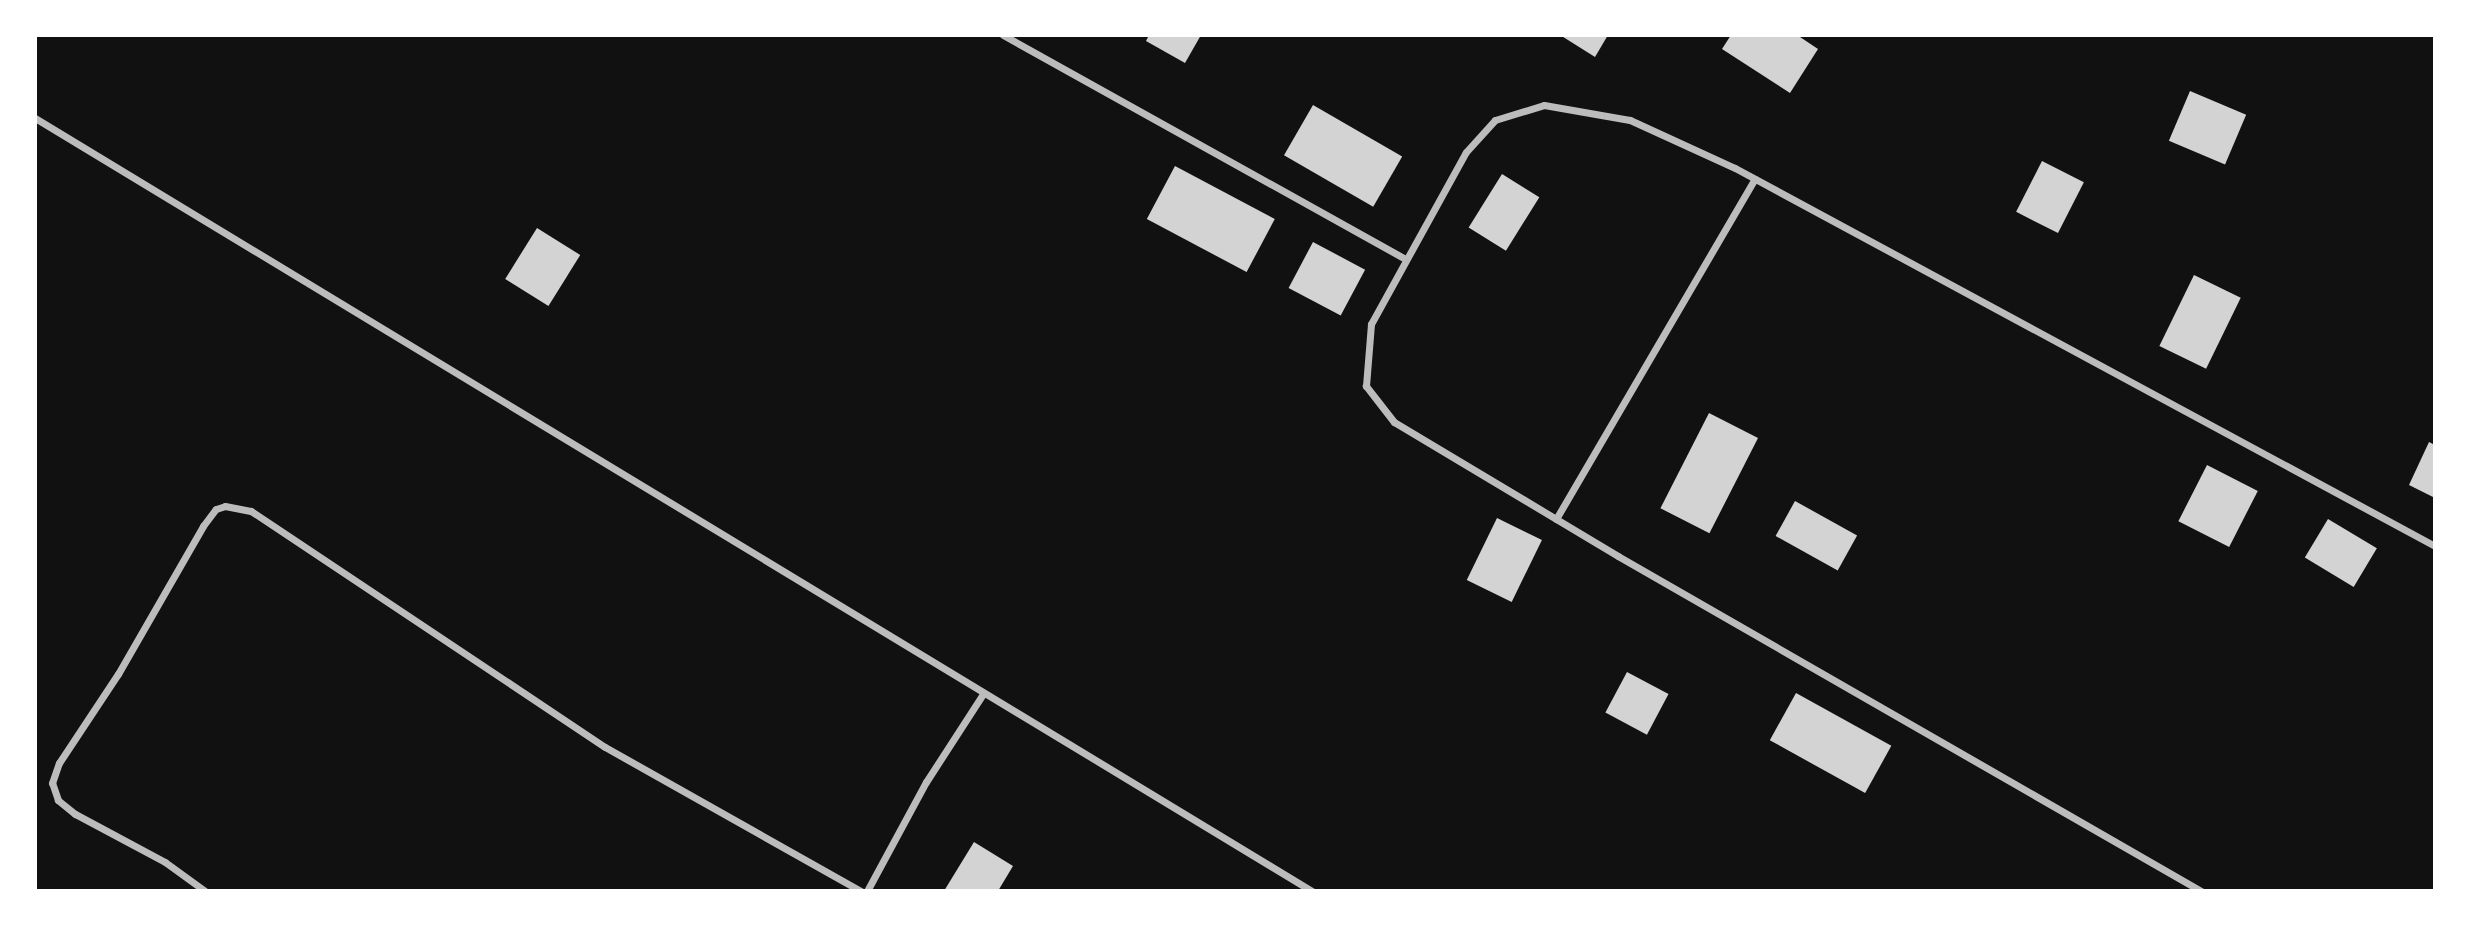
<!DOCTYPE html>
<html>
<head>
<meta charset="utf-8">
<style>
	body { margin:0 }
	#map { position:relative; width:2470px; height:926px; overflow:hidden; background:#111; font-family:"Work Sans",sans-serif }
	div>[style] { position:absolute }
	.building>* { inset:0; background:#d3d3d3; transform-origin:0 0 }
	.minor>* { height:7px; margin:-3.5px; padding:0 3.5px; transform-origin:3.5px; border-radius:3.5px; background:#bcbcbc }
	span { translate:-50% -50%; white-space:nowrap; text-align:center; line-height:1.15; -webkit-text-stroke:6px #fff; paint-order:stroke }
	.frame { position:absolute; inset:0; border:37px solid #fff; pointer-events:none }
</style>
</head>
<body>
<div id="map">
	<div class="building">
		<i style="clip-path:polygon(1149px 35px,1201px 35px,1185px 63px,1146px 41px)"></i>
		<i style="clip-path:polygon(1560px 35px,1608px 35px,1595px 57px)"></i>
		<i style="clip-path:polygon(1731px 35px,1797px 35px,1818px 49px,1790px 93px,1722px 49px)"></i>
		<i style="left:2190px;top:91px;width:61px;height:54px;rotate:23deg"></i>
		<i style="left:1313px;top:105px;width:103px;height:58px;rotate:30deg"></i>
		<i style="left:2042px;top:161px;width:47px;height:57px;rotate:27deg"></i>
		<i style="left:1175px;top:166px;width:113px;height:60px;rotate:28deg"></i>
		<i style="left:1502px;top:174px;width:44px;height:63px;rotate:32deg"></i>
		<i style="left:537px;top:228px;width:51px;height:60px;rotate:32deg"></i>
		<i style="left:1313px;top:242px;width:59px;height:52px;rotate:28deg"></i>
		<i style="left:2194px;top:275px;width:52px;height:79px;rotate:26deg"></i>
		<i style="left:1709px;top:413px;width:55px;height:107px;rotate:27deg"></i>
		<i style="clip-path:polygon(2429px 442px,2435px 445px,2435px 498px,2409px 485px)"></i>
		<i style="left:2207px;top:465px;width:57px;height:63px;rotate:27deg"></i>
		<i style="left:1795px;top:501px;width:71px;height:40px;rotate:29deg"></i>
		<i style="left:1497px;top:518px;width:50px;height:69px;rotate:26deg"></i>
		<i style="left:2328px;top:519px;width:57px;height:45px;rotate:31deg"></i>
		<i style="left:1627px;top:672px;width:47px;height:46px;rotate:28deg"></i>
		<i style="left:1796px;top:693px;width:109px;height:54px;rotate:29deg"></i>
		<i style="clip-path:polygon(974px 842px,1013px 866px,998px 891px,944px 891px)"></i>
	</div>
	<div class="minor">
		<i style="left:1003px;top:35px;width:461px;rotate:29.1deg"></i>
		<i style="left:35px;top:118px;width:1493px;rotate:31.19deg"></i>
		<i style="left:1556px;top:519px;width:394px;rotate:-59.7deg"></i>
		<i style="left:205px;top:891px;width:49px;rotate:-144.1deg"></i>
		<i style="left:165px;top:862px;width:102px;rotate:-151.9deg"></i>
		<i style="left:75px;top:814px;width:22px;rotate:-141deg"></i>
		<i style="left:58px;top:800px;width:18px;rotate:-109deg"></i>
		<i style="left:52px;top:783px;width:21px;rotate:-71deg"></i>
		<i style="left:59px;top:763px;width:107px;rotate:-56.5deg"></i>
		<i style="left:118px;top:674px;width:171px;rotate:-60.1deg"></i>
		<i style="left:203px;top:526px;width:21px;rotate:-53deg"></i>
		<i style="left:216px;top:509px;width:9px;rotate:-18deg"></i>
		<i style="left:225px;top:506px;width:26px;rotate:11deg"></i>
		<i style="left:251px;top:511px;width:425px;rotate:33.7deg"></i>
		<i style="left:605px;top:747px;width:294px;rotate:29.4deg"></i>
		<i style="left:867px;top:891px;width:124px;rotate:-61.6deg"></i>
		<i style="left:926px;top:782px;width:105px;rotate:-57.1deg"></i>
		<i style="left:2201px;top:891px;width:672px;rotate:-150.12deg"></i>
		<i style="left:1618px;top:556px;width:261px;rotate:-149.1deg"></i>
		<i style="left:1394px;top:422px;width:46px;rotate:-127.9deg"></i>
		<i style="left:1366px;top:386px;width:62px;rotate:-85.4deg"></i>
		<i style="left:1371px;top:324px;width:196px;rotate:-61.1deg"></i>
		<i style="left:1466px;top:152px;width:43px;rotate:-47.8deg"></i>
		<i style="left:1495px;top:120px;width:51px;rotate:-17deg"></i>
		<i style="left:1544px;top:105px;width:87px;rotate:9.9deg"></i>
		<i style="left:1630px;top:120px;width:115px;rotate:24.6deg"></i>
		<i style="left:1735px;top:168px;width:796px;rotate:28.37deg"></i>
	</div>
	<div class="frame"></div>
</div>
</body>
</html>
